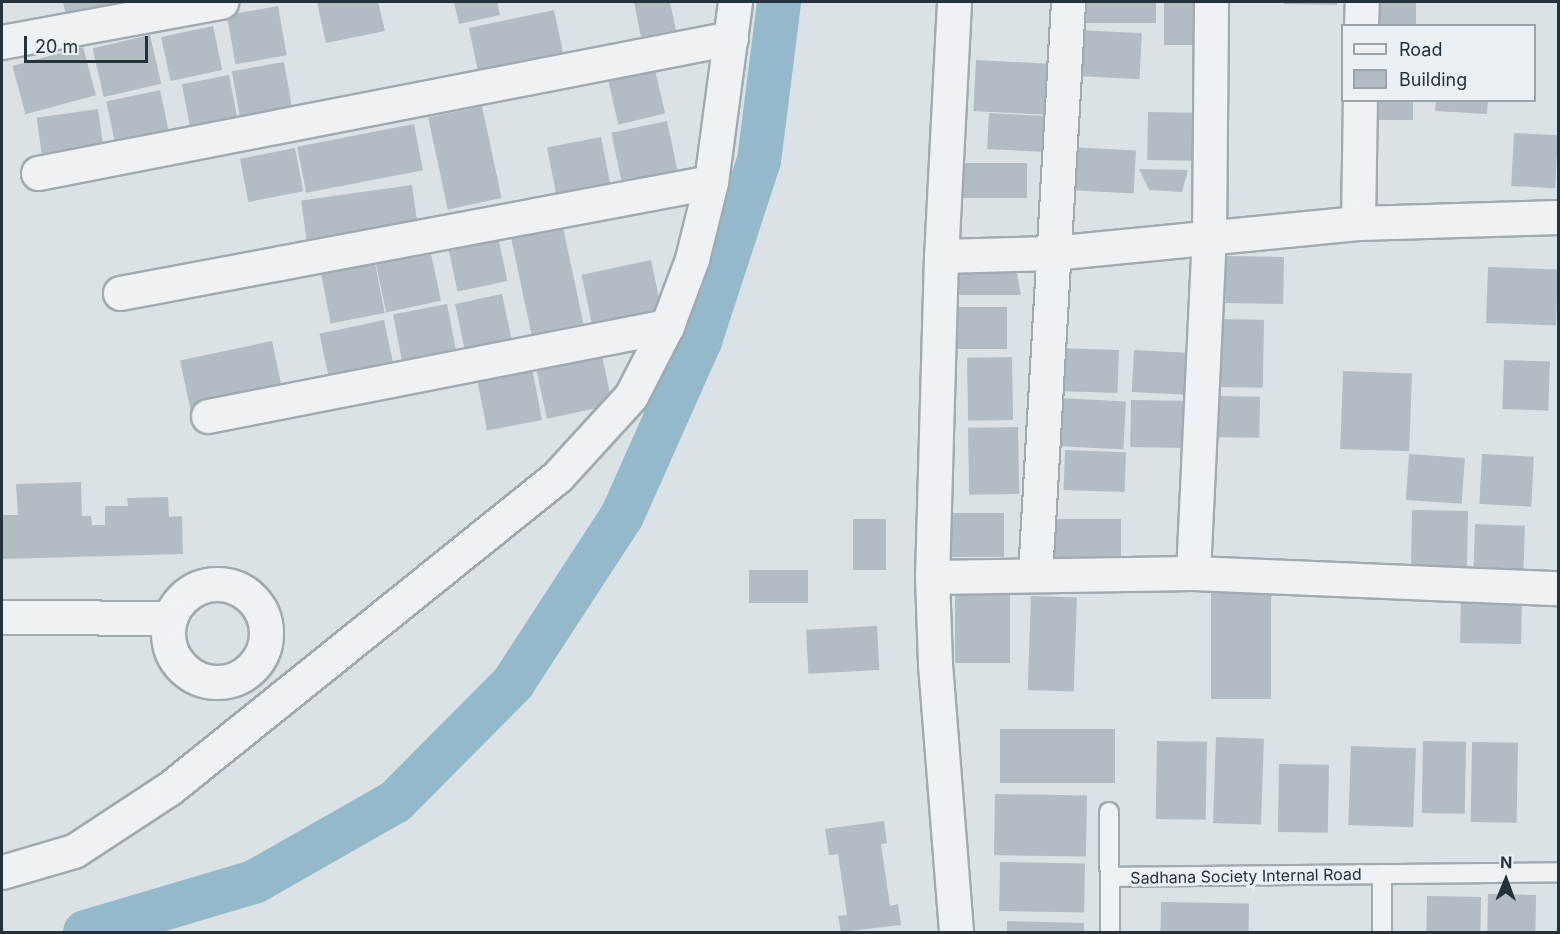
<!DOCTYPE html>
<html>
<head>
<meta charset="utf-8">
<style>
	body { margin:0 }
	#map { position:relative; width:1560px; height:934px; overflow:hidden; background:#dbe2e6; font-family:Inter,sans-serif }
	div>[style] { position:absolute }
	.canal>* { height:44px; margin:-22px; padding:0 22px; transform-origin:22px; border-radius:22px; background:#93b9ca }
	.building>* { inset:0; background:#b2bcc3; transform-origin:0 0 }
	.roads { filter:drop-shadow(2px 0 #a0aab0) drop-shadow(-2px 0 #a0aab0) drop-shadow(0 2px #a0aab0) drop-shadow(0 -2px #a0aab0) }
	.service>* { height:18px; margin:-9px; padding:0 9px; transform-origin:9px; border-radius:9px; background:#eef2f5 }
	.minor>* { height:33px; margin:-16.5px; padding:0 16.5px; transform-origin:16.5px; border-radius:16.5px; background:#eef2f5 }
	.minor>.ring { margin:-16.5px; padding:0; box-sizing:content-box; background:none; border:33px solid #eef2f5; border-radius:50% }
	span { translate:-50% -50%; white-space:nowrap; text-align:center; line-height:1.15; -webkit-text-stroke:6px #eaf0f4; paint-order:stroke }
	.street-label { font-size:16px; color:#24323d }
	.frame { position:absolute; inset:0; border:3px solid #24323d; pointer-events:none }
	.legend { position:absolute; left:1341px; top:24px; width:195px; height:78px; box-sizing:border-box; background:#eaf0f4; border:2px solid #9ba4ab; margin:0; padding:8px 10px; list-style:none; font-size:18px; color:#24323d }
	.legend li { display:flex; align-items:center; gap:12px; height:30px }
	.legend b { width:30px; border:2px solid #9ba4ab }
	.north { position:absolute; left:1476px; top:850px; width:60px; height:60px; -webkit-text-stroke:4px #eaf0f4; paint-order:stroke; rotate:1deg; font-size:16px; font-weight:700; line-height:24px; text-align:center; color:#24323d }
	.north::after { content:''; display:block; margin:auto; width:21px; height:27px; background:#24323d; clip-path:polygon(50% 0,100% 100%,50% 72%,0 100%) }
	.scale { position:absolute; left:24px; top:36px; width:124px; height:27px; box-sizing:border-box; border:3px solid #24323d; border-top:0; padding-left:8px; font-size:18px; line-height:21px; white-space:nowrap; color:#24323d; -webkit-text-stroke:4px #eaf0f4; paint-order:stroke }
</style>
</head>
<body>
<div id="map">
	<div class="canal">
		<i style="left:85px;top:932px;width:176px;rotate:-16.5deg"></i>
		<i style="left:254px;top:882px;width:162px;rotate:-29.6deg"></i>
		<i style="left:395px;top:802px;width:168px;rotate:-45.2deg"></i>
		<i style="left:513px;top:683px;width:199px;rotate:-56.9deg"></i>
		<i style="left:622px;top:516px;width:192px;rotate:-66deg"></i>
		<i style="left:700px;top:341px;width:189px;rotate:-71.9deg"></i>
		<i style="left:759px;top:161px;width:160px;rotate:-82.8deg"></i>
	</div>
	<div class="building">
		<i style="clip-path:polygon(63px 2px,115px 2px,118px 18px,69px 28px)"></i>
		<i style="clip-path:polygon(317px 2px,378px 2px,385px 31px,326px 43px)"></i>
		<i style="clip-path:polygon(454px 2px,497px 2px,500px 15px,459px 24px)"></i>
		<i style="clip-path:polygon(634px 2px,670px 2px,676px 30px,641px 37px)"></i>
		<i style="left:1081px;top:2px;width:75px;height:21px"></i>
		<i style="left:1164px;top:2px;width:42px;height:43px"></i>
		<i style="clip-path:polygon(1284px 2px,1337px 2px,1337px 5px,1284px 4px)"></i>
		<i style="left:1376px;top:2px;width:40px;height:24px"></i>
		<i style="left:278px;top:6px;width:50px;height:52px;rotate:80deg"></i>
		<i style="left:554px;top:10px;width:45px;height:87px;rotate:78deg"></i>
		<i style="left:213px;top:26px;width:45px;height:53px;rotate:78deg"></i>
		<i style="left:1079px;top:30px;width:63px;height:46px;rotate:3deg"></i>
		<i style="left:150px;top:35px;width:50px;height:59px;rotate:77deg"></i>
		<i style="left:83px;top:47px;width:50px;height:73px;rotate:75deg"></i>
		<i style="left:976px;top:60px;width:82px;height:51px;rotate:3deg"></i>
		<i style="left:653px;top:61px;width:54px;height:48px;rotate:77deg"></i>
		<i style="left:284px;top:62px;width:54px;height:53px;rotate:80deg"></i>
		<i style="left:229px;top:75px;width:53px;height:48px;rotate:79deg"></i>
		<i style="left:160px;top:90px;width:51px;height:55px;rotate:78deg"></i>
		<i style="left:1373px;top:100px;width:40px;height:20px"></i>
		<i style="clip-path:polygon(1436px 100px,1488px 100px,1487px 114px,1435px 111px)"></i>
		<i style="left:482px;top:106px;width:94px;height:55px;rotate:78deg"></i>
		<i style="left:98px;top:109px;width:41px;height:62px;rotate:82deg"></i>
		<i style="left:1148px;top:112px;width:56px;height:48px;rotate:1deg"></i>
		<i style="left:989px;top:113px;width:65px;height:36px;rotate:3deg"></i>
		<i style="left:667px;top:121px;width:51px;height:57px;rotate:78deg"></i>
		<i style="left:414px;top:124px;width:47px;height:119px;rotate:79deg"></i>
		<i style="left:1514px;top:133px;width:44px;height:53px;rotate:3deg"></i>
		<i style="left:601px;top:137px;width:49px;height:55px;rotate:79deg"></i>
		<i style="left:1070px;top:147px;width:66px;height:43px;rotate:3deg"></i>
		<i style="left:295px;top:148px;width:44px;height:56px;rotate:79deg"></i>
		<i style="left:962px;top:163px;width:65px;height:35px"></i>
		<i style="clip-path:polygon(1139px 169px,1188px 170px,1182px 192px,1149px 190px)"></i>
		<i style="left:412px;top:185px;width:44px;height:112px;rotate:82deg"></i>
		<i style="left:561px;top:218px;width:108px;height:53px;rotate:78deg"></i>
		<i style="left:497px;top:232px;width:50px;height:51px;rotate:78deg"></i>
		<i style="left:430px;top:249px;width:53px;height:56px;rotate:78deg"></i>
		<i style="left:1226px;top:256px;width:58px;height:47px;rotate:1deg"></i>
		<i style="left:651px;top:260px;width:51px;height:71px;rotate:78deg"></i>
		<i style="left:375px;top:263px;width:51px;height:55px;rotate:79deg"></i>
		<i style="clip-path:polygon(956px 264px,1015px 264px,1021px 295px,950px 295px)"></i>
		<i style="left:1488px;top:267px;width:70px;height:56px;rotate:2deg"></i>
		<i style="left:502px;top:294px;width:51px;height:48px;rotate:78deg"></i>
		<i style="left:447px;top:304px;width:53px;height:55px;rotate:79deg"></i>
		<i style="left:947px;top:307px;width:60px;height:42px"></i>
		<i style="left:1218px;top:319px;width:46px;height:68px;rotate:1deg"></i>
		<i style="left:384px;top:320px;width:52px;height:66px;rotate:78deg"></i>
		<i style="left:272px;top:341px;width:52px;height:94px;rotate:78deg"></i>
		<i style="left:1059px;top:348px;width:60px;height:43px;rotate:2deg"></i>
		<i style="left:1134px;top:350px;width:58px;height:42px;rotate:3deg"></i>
		<i style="left:601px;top:351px;width:55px;height:67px;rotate:78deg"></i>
		<i style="left:1012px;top:357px;width:63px;height:45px;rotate:89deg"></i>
		<i style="left:1504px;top:360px;width:46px;height:49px;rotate:2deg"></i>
		<i style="left:531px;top:363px;width:58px;height:56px;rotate:79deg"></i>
		<i style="left:1343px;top:371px;width:69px;height:78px;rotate:2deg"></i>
		<i style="left:1212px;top:396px;width:48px;height:41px;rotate:1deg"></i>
		<i style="left:1059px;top:398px;width:67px;height:48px;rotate:3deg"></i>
		<i style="left:1131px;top:400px;width:57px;height:47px;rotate:1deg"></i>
		<i style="left:1018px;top:427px;width:67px;height:50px;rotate:89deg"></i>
		<i style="left:1065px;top:450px;width:61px;height:40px;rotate:2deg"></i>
		<i style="left:1409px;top:454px;width:56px;height:46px;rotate:4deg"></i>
		<i style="left:1482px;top:454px;width:52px;height:50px;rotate:3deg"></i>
		<i style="clip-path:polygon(81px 482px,82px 516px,91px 516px,92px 525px,105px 525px,105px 506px,128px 506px,127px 498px,168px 497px,169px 517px,182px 516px,183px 554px,2px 559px,2px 515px,18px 515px,16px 484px)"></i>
		<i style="left:1412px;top:510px;width:56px;height:56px;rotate:1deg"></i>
		<i style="left:942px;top:513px;width:62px;height:44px"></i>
		<i style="left:853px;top:519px;width:33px;height:51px"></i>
		<i style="left:1121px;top:519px;width:39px;height:72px;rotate:90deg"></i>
		<i style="left:1475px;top:524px;width:50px;height:47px;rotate:2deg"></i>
		<i style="left:808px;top:570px;width:33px;height:59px;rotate:90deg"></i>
		<i style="left:955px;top:583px;width:55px;height:80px"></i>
		<i style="left:1211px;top:589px;width:60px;height:110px"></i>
		<i style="left:1461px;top:591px;width:61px;height:52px;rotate:1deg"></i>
		<i style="left:1031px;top:596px;width:46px;height:94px;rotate:2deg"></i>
		<i style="left:877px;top:626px;width:44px;height:71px;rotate:87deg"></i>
		<i style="left:1000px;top:729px;width:115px;height:54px"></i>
		<i style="left:1216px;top:737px;width:48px;height:86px;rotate:2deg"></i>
		<i style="left:1157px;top:741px;width:50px;height:78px;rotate:1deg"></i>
		<i style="left:1423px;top:741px;width:43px;height:72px;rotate:1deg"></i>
		<i style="left:1472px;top:742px;width:46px;height:80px;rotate:1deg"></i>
		<i style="left:1351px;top:746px;width:65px;height:79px;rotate:2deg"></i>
		<i style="left:1279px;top:764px;width:50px;height:68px;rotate:1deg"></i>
		<i style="left:995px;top:794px;width:92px;height:61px;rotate:1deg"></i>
		<i style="clip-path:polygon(884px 821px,887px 843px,881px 844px,890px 906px,898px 904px,901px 925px,841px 932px,838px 916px,847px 915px,838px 854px,829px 855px,825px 829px)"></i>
		<i style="left:1000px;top:862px;width:85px;height:49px;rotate:1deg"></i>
		<i style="left:1488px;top:894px;width:48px;height:38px;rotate:1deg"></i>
		<i style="left:1427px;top:896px;width:54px;height:36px;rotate:1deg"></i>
		<i style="left:1161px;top:902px;width:88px;height:30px;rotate:1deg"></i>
		<i style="clip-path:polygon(1007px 921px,1084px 923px,1084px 932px,1007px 932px)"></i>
	</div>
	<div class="roads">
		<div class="service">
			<i style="left:1109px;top:812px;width:120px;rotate:89.5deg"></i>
			<i style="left:1110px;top:877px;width:448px;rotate:-0.6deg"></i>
			<i style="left:1382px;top:932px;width:58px;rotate:-90deg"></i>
		</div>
		<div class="minor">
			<i style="left:954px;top:2px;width:254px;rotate:92.9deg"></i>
			<i style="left:941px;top:256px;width:321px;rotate:91.6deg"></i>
			<i style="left:932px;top:577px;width:87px;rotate:88deg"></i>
			<i style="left:935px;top:664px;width:269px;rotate:85.5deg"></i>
			<i style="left:1361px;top:26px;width:24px;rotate:-88deg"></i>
			<i style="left:2px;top:42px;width:223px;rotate:-10.4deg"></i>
			<i style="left:38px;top:173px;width:706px;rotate:-11.02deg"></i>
			<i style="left:1358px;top:223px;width:123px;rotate:-89.1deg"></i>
			<i style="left:941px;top:256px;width:111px;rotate:-1.5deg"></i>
			<i style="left:1052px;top:253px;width:307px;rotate:-5.6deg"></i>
			<i style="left:1358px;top:223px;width:200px;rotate:-1.7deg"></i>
			<i style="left:120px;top:293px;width:601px;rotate:-10.64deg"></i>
			<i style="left:208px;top:416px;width:468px;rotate:-11.1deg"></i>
			<i style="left:1193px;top:573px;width:335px;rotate:-87.3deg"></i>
			<i style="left:1209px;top:238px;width:236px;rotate:-89.5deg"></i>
			<i style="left:1035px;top:575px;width:574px;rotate:-86.7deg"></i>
			<i style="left:932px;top:577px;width:261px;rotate:-0.9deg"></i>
			<i style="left:1193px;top:573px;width:365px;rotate:2.4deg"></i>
			<i class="ring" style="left:168px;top:584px;width:65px;height:65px"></i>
			<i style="left:2px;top:617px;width:167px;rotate:0.3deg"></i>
			<i style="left:2px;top:872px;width:75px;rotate:-16.3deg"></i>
			<i style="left:74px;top:851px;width:115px;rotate:-33.3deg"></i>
			<i style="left:170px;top:788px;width:496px;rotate:-38.8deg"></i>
			<i style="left:557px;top:477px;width:110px;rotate:-47.6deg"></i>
			<i style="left:631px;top:396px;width:79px;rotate:-62.8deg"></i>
			<i style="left:667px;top:326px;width:72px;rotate:-69.5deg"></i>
			<i style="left:692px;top:259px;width:79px;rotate:-76.1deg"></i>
			<i style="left:711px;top:182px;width:182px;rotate:-82.4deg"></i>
		</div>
	</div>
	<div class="street-label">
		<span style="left:1246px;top:876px;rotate:-1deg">Sadhana Society Internal Road</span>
	</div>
	<div class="frame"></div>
	<ul class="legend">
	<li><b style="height:8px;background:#eef2f5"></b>Road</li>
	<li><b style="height:16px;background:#b2bcc3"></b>Building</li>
	</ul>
	<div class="north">N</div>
	<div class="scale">20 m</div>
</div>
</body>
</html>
